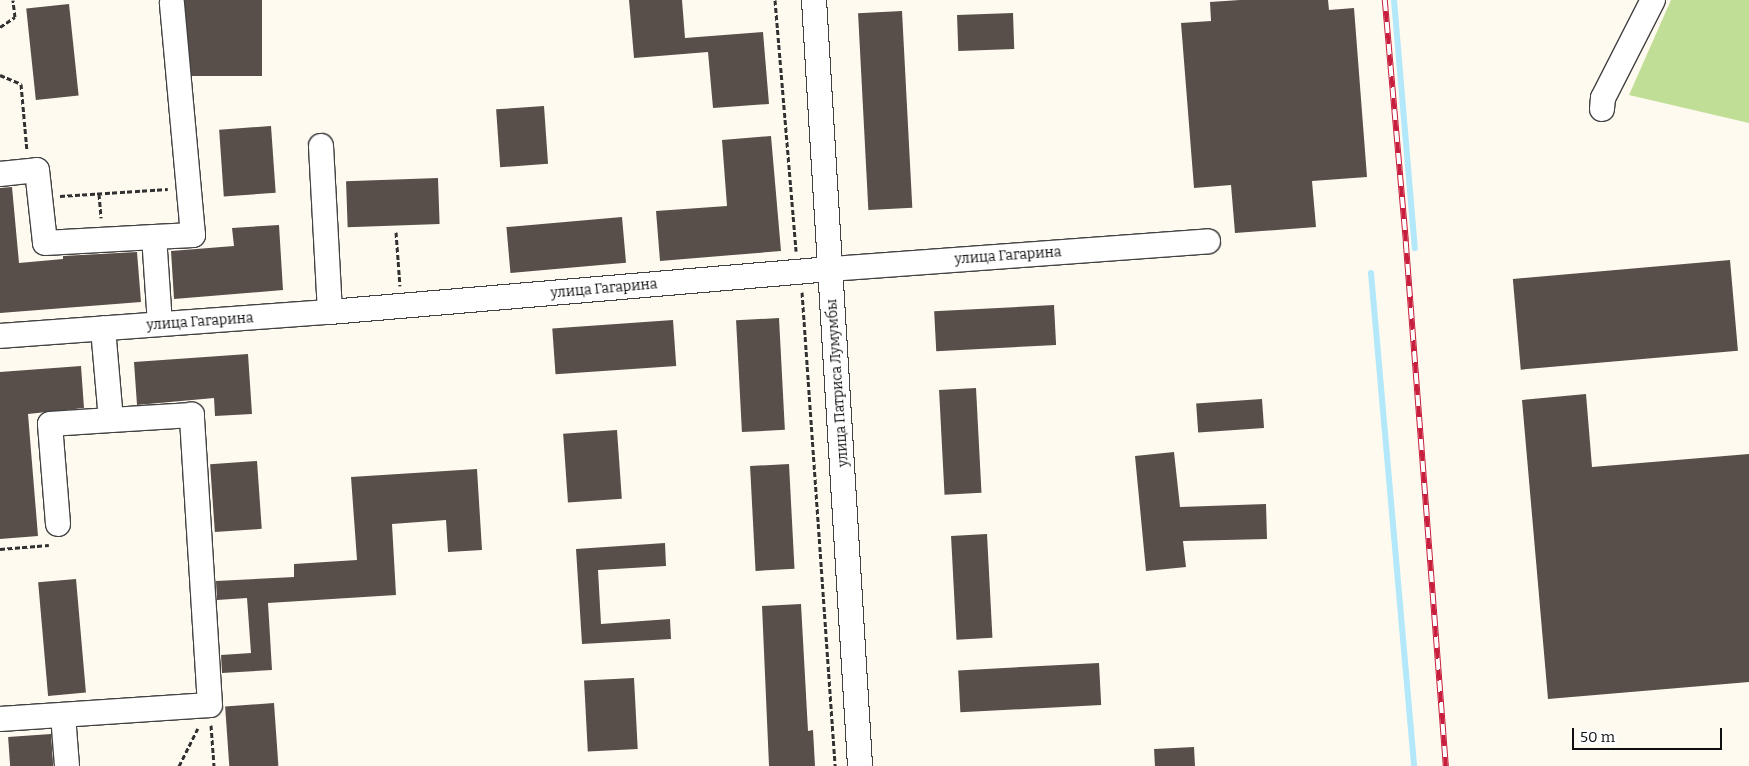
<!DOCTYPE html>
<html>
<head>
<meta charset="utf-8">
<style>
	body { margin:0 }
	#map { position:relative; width:1749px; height:766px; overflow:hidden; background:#fffaf0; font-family:Bitter,serif }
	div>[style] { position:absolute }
	.forest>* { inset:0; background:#c0de95 }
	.stream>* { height:6px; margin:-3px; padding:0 3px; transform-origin:3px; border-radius:3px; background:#b2e8f9 }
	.building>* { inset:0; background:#584e4a; transform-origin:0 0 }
	.path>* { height:3px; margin-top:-1.5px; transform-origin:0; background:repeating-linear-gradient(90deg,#313131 0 5px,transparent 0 7.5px) }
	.roads { filter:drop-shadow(1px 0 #424242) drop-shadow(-1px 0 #424242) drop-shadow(0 1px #424242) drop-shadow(0 -1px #424242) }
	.minor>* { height:24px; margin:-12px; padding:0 12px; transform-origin:12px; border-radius:12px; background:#fff }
	.rail>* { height:5.5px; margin-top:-2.75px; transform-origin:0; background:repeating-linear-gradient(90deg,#fff 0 11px,#c71e3d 0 22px); box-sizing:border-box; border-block:1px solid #c71e3d }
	span { translate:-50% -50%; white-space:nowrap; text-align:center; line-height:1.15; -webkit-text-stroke:5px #fff; paint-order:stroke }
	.street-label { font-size:14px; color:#0f0f0f }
	.scale { position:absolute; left:1572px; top:728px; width:150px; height:22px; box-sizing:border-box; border:2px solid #0f0f0f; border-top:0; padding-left:6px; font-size:15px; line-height:18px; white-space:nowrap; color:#0f0f0f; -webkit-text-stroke:4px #fff; paint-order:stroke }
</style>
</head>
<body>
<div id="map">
	<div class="forest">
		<i style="clip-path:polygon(1671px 0,1749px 0,1749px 123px,1629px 95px)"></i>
	</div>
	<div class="stream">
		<i style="left:1394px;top:0;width:249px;rotate:85.2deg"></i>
		<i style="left:1371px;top:273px;width:495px;rotate:85deg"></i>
	</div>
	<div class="building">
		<i style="left:185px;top:0;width:77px;height:76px"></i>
		<i style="clip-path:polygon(629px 0,682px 0,685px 38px,763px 32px,769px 104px,713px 108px,708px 52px,634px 58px)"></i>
		<i style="clip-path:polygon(1240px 0,1328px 0,1329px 10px,1354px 8px,1367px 177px,1312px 181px,1316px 227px,1235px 233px,1231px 185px,1194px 188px,1181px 23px,1211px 21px,1210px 2px)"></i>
		<i style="left:69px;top:4px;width:92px;height:43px;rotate:84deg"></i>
		<i style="left:902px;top:11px;width:197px;height:44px;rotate:87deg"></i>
		<i style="left:1013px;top:13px;width:36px;height:56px;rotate:88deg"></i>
		<i style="left:544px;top:106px;width:58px;height:48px;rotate:86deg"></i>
		<i style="left:271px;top:126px;width:67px;height:52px;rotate:86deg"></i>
		<i style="clip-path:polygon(771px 136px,781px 251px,660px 261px,656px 211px,727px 206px,722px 140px)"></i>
		<i style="left:438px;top:178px;width:46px;height:92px;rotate:88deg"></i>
		<i style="clip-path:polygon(12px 187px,19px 263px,63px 259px,63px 256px,137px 252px,141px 302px,0 313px,0 188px)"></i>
		<i style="left:622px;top:217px;width:46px;height:116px;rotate:85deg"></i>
		<i style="clip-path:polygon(279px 225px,283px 290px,174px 299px,171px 251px,234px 246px,232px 228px)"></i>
		<i style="left:1730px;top:260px;width:91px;height:218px;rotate:85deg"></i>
		<i style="left:1054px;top:305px;width:40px;height:120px;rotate:87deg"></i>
		<i style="left:779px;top:318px;width:112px;height:43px;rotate:87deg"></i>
		<i style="left:673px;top:320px;width:46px;height:121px;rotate:86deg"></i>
		<i style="clip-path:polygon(248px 354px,252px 414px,215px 416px,214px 398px,137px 405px,134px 362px)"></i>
		<i style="clip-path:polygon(81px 366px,84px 408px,28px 414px,38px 536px,0 539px,0 372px)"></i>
		<i style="left:976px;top:388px;width:105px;height:37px;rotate:87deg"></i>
		<i style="clip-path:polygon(1586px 394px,1592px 467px,1749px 454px,1749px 682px,1548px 699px,1522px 400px)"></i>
		<i style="left:1262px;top:399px;width:29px;height:66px;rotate:86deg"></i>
		<i style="left:617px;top:430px;width:69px;height:54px;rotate:86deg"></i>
		<i style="clip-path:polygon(1174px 452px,1180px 507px,1266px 504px,1267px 539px,1183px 541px,1186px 567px,1146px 571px,1135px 456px)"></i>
		<i style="left:257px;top:461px;width:68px;height:47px;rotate:86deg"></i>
		<i style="left:789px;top:464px;width:105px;height:39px;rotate:87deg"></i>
		<i style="clip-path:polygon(477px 469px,482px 550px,448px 552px,446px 520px,392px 524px,396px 595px,268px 603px,272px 670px,222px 673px,221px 655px,251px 653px,247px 598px,217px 600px,216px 581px,294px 577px,294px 564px,357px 560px,351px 477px)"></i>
		<i style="left:987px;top:534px;width:104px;height:36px;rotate:87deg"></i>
		<i style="clip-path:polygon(665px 543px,666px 566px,598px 570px,601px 624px,670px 619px,671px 639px,582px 644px,576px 549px)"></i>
		<i style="left:76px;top:579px;width:114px;height:38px;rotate:85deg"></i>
		<i style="clip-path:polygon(801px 604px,808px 731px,813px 730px,815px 766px,769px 766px,762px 606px)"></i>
		<i style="left:1099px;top:663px;width:42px;height:141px;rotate:87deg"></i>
		<i style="left:634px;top:678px;width:71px;height:50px;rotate:87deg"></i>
		<i style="left:274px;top:703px;width:63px;height:49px;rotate:86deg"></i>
		<i style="left:51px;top:734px;width:32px;height:43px;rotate:86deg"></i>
		<i style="left:1194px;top:747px;width:19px;height:40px;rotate:87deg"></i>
	</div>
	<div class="path">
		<i style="left:775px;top:0;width:252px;rotate:85.2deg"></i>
		<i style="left:0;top:27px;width:18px;rotate:-34deg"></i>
		<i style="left:15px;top:17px;width:17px;rotate:-97deg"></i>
		<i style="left:0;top:75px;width:23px;rotate:23deg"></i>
		<i style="left:21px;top:84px;width:67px;rotate:84.9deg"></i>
		<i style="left:99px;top:194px;width:24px;rotate:85deg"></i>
		<i style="left:60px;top:196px;width:108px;rotate:-3.7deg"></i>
		<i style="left:396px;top:232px;width:54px;rotate:85.8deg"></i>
		<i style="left:802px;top:292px;width:475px;rotate:86deg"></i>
		<i style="left:0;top:549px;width:49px;rotate:-4.7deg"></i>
		<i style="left:211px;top:725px;width:41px;rotate:85.8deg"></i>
		<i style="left:179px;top:766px;width:42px;rotate:-63.4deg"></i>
	</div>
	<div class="roads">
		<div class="minor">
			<i style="left:814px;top:0;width:767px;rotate:86.56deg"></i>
			<i style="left:1602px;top:109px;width:11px;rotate:-85deg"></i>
			<i style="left:1603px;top:98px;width:110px;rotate:-63deg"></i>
			<i style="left:321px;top:146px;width:166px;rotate:86.9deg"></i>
			<i style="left:0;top:174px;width:37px;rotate:-6deg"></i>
			<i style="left:37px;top:170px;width:73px;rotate:83.7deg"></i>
			<i style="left:45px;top:243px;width:109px;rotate:-3.2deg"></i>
			<i style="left:160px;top:324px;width:87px;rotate:-93.9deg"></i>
			<i style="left:154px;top:237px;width:39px;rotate:-3deg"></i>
			<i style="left:193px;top:235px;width:233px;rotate:-95.2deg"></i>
			<i style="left:0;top:336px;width:331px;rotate:-4.2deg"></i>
			<i style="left:330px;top:312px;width:503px;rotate:-4.91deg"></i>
			<i style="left:831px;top:269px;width:378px;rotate:-4.2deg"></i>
			<i style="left:58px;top:524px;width:100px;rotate:-94.6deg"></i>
			<i style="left:50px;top:424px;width:61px;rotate:-3.8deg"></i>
			<i style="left:63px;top:715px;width:51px;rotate:85.5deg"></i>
			<i style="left:0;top:719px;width:210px;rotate:-3.8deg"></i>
			<i style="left:210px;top:705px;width:291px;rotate:-93.6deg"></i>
			<i style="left:192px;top:415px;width:81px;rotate:176.5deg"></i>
			<i style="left:111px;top:420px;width:92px;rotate:-95deg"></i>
		</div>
	</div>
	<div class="rail">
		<i style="left:1385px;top:0;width:243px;rotate:85deg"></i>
		<i style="left:1406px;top:242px;width:526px;rotate:85.63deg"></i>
	</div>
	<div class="street-label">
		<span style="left:1008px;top:256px;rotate:-4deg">улица Гагарина</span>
		<span style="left:604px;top:289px;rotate:-5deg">улица Гагарина</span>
		<span style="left:200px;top:322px;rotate:-4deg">улица Гагарина</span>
		<span style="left:838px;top:383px;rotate:-94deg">улица Патриса Лумумбы</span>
	</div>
	<div class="scale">50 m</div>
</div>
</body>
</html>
